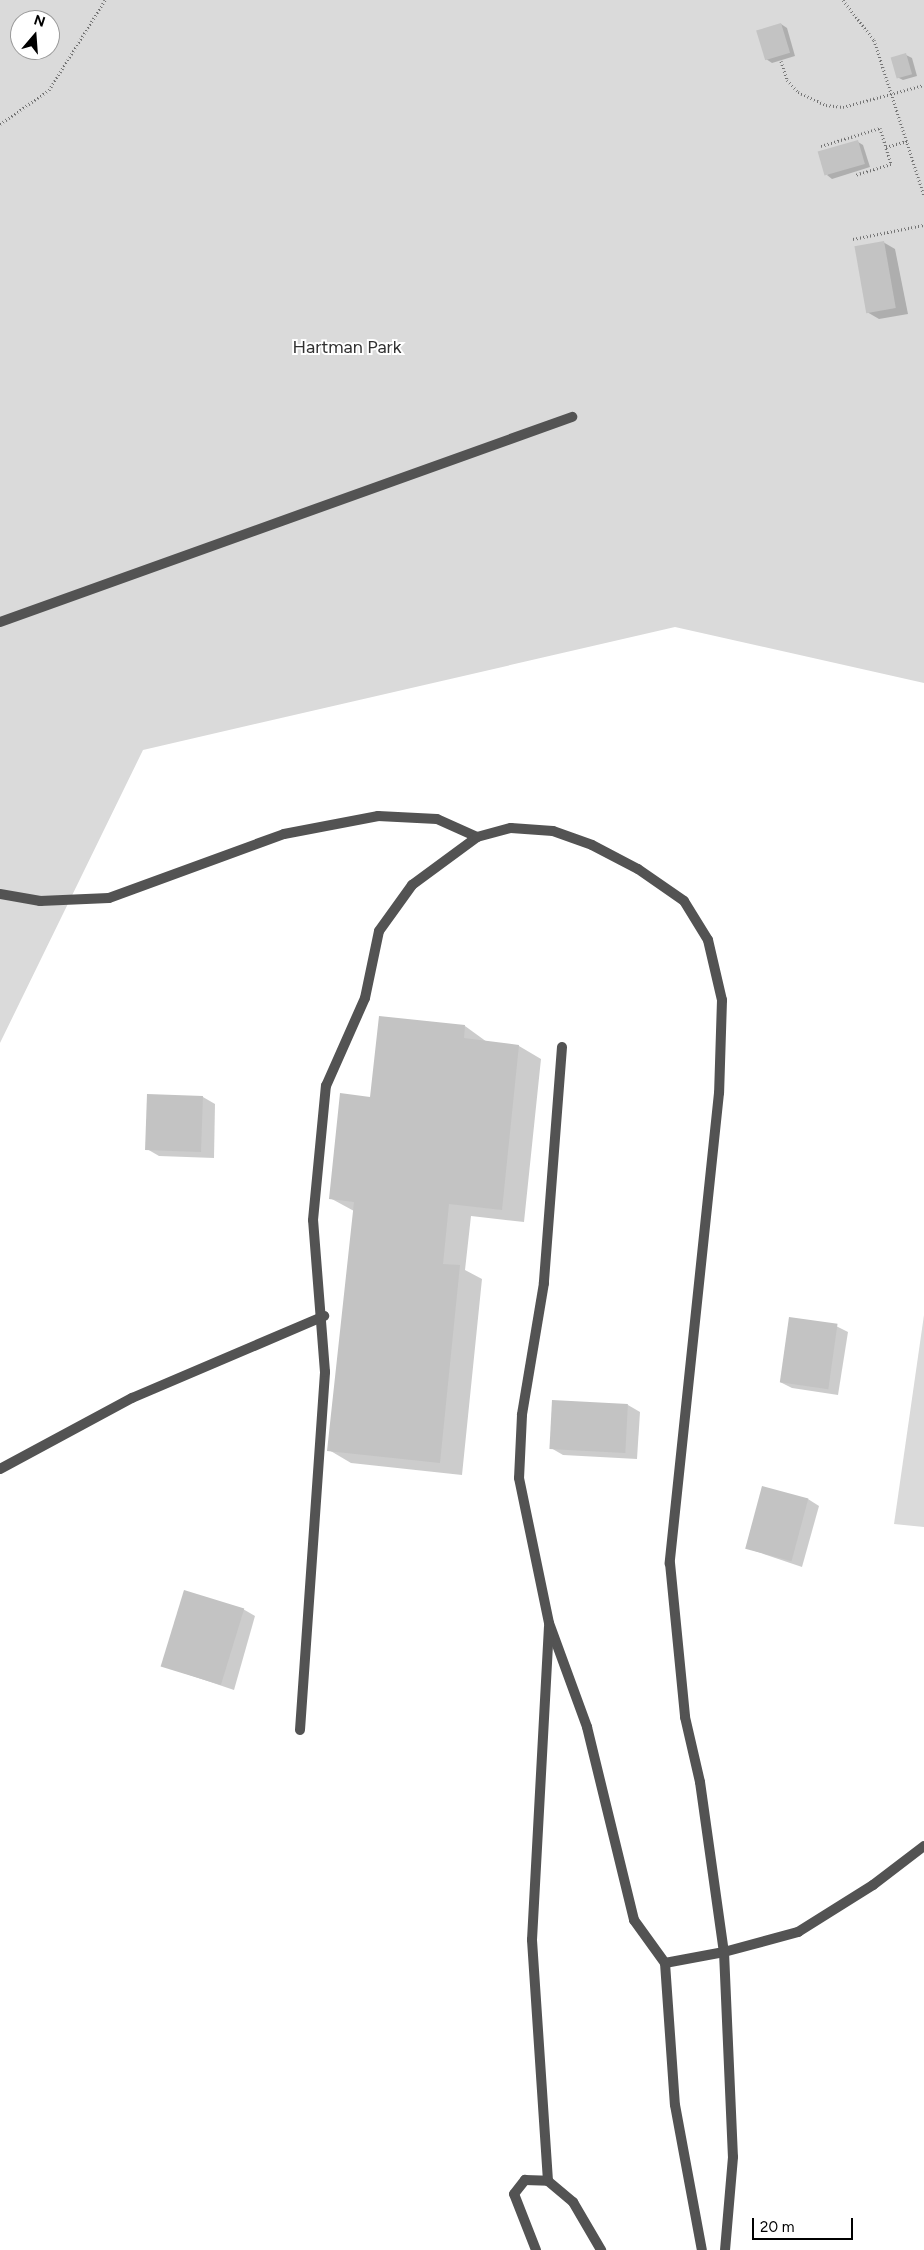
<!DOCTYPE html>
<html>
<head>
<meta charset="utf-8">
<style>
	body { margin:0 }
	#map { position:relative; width:924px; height:2250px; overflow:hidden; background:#fff; font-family:Figtree,sans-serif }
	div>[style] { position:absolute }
	.green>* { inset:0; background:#dadada }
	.shadow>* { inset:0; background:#0003 }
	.building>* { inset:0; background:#c3c3c3; transform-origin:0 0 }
	.path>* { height:3px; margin-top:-1.5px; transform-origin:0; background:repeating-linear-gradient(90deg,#757575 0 1px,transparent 0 3.5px) }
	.service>* { height:10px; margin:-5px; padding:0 5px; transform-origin:5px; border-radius:5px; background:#535353 }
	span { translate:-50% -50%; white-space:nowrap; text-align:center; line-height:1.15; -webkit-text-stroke:4px #fff; paint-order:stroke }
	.park-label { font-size:18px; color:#313131 }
	.north { position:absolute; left:10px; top:10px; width:50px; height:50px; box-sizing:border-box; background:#fff; border:1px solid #999; border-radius:50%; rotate:18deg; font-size:14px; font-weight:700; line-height:20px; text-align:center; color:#000 }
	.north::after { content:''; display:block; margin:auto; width:18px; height:22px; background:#000; clip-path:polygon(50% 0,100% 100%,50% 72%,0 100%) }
	.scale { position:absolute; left:752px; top:2218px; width:101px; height:22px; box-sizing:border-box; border:2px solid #000; border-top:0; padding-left:6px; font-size:15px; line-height:18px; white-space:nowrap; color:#000; -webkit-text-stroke:4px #fff; paint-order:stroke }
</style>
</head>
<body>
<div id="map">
	<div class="green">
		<i style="clip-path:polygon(evenodd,0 0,924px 0,924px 683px,675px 627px,143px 750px,0 1043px,0 0,20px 20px,50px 20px,50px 50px,20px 50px,20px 20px)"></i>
		<i style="clip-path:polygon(924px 1315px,924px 1527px,894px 1524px)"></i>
	</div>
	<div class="shadow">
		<i style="clip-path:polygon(781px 24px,787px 28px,795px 56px,772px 63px,766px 59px)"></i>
		<i style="clip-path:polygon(906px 55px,912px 58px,917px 76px,903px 80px,897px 77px)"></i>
		<i style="clip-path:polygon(858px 142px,863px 145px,870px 167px,832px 179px,827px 175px)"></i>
		<i style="clip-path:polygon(883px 242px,895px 249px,908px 314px,879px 319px,867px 312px)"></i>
		<i style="clip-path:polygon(465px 1026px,487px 1042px,519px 1046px,541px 1059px,524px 1222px,471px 1216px,465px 1270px,482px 1279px,462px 1475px,351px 1463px,329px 1450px,354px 1211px,330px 1198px,371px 1098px)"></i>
		<i style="clip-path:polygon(148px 1095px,203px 1097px,215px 1104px,214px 1158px,159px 1156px,147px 1149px)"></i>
		<i style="clip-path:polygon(836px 1326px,848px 1332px,838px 1395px,792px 1388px,780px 1382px)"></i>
		<i style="clip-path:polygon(628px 1405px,640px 1412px,637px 1459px,563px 1455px,551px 1448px)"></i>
		<i style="clip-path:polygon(808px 1499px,819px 1506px,802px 1567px,746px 1548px)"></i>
		<i style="clip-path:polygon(243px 1609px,255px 1616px,234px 1690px,163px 1666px)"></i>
	</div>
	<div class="building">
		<i style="left:781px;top:23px;width:31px;height:26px;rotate:73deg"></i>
		<i style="left:906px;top:53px;width:22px;height:16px;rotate:74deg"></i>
		<i style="left:858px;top:140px;width:25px;height:42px;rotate:74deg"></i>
		<i style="left:884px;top:241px;width:68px;height:30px;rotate:80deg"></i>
		<i style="clip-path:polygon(379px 1016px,465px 1025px,464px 1038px,519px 1045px,502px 1210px,449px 1204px,443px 1264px,460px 1265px,440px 1463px,327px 1451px,354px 1202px,329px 1199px,340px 1093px,370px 1097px)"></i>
		<i style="left:147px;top:1094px;width:56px;height:56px;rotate:2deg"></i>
		<i style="left:789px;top:1317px;width:49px;height:66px;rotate:8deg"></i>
		<i style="left:552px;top:1400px;width:76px;height:49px;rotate:3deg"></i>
		<i style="left:762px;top:1486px;width:48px;height:65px;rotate:15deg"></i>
		<i style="left:184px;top:1590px;width:63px;height:80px;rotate:17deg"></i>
	</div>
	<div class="path">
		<i style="left:843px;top:0;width:51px;rotate:52.2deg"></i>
		<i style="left:874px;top:40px;width:164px;rotate:72.2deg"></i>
		<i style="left:781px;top:61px;width:20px;rotate:72deg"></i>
		<i style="left:787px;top:80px;width:16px;rotate:47deg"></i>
		<i style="left:798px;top:92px;width:31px;rotate:25deg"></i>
		<i style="left:826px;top:105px;width:17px;rotate:7deg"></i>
		<i style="left:843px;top:107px;width:84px;rotate:-15.2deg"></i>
		<i style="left:0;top:124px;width:60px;rotate:-34.8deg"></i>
		<i style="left:49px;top:90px;width:106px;rotate:-58.1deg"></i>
		<i style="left:821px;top:146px;width:62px;rotate:-17deg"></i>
		<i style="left:880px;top:128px;width:38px;rotate:73deg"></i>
		<i style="left:891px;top:164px;width:37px;rotate:163deg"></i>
		<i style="left:886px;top:147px;width:22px;rotate:-16deg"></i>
		<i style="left:853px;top:239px;width:72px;rotate:-11.2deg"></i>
	</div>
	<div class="service">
		<i style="left:0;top:622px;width:608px;rotate:-19.72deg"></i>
		<i style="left:0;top:894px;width:41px;rotate:9.9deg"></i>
		<i style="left:40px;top:901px;width:69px;rotate:-2.5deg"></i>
		<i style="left:109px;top:898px;width:186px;rotate:-20.1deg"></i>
		<i style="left:284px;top:834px;width:96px;rotate:-10.8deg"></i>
		<i style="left:378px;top:816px;width:59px;rotate:2.9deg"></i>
		<i style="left:437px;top:819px;width:44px;rotate:24.2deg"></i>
		<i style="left:562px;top:1047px;width:237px;rotate:94.4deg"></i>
		<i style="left:544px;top:1283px;width:134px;rotate:99.5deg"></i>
		<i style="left:522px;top:1415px;width:63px;rotate:92.7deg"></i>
		<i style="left:519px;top:1478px;width:148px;rotate:78.3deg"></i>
		<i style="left:549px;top:1623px;width:111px;rotate:69.9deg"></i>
		<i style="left:587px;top:1727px;width:199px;rotate:76.3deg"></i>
		<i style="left:634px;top:1920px;width:53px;rotate:54.2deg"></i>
		<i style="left:665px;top:1963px;width:60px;rotate:-10.6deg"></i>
		<i style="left:724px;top:1952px;width:77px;rotate:-15.1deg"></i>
		<i style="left:798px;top:1932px;width:89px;rotate:-32.1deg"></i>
		<i style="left:873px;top:1885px;width:64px;rotate:-37.4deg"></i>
		<i style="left:0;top:1469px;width:150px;rotate:-28.3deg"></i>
		<i style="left:132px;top:1398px;width:209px;rotate:-23.1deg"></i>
		<i style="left:300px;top:1730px;width:359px;rotate:-86deg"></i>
		<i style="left:325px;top:1372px;width:152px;rotate:-94.5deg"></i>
		<i style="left:313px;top:1220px;width:135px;rotate:-84.5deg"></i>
		<i style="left:326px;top:1086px;width:96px;rotate:-66.1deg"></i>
		<i style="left:365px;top:998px;width:68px;rotate:-78.2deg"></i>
		<i style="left:379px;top:931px;width:57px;rotate:-54.3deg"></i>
		<i style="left:412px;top:885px;width:81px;rotate:-36.4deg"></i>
		<i style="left:477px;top:837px;width:35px;rotate:-15deg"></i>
		<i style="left:511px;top:828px;width:42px;rotate:4.1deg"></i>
		<i style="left:553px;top:831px;width:41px;rotate:19.7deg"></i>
		<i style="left:592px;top:845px;width:52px;rotate:27.6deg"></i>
		<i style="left:638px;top:869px;width:56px;rotate:34.8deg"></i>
		<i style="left:684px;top:901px;width:46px;rotate:58.4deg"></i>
		<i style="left:708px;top:940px;width:62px;rotate:76.9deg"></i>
		<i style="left:722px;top:1000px;width:93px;rotate:91.8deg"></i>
		<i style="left:719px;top:1093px;width:473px;rotate:96deg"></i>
		<i style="left:670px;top:1563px;width:155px;rotate:84.4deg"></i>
		<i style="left:685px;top:1717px;width:67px;rotate:77deg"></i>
		<i style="left:700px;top:1782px;width:172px;rotate:82deg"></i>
		<i style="left:724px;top:1952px;width:205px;rotate:87.5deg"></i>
		<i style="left:733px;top:2157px;width:93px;rotate:94.9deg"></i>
		<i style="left:665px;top:1963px;width:142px;rotate:86deg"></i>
		<i style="left:675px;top:2105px;width:147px;rotate:79.5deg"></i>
		<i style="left:548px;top:2181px;width:242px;rotate:-93.8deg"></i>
		<i style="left:532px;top:1940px;width:314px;rotate:-86.9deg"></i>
		<i style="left:536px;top:2250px;width:60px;rotate:-111.4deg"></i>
		<i style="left:514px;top:2194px;width:18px;rotate:-52deg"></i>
		<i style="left:525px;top:2180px;width:23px;rotate:2deg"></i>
		<i style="left:548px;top:2181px;width:33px;rotate:40deg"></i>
		<i style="left:573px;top:2202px;width:56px;rotate:59.7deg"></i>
	</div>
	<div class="park-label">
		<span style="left:347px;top:347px">Hartman Park</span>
	</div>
	<div class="north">N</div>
	<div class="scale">20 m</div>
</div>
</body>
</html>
